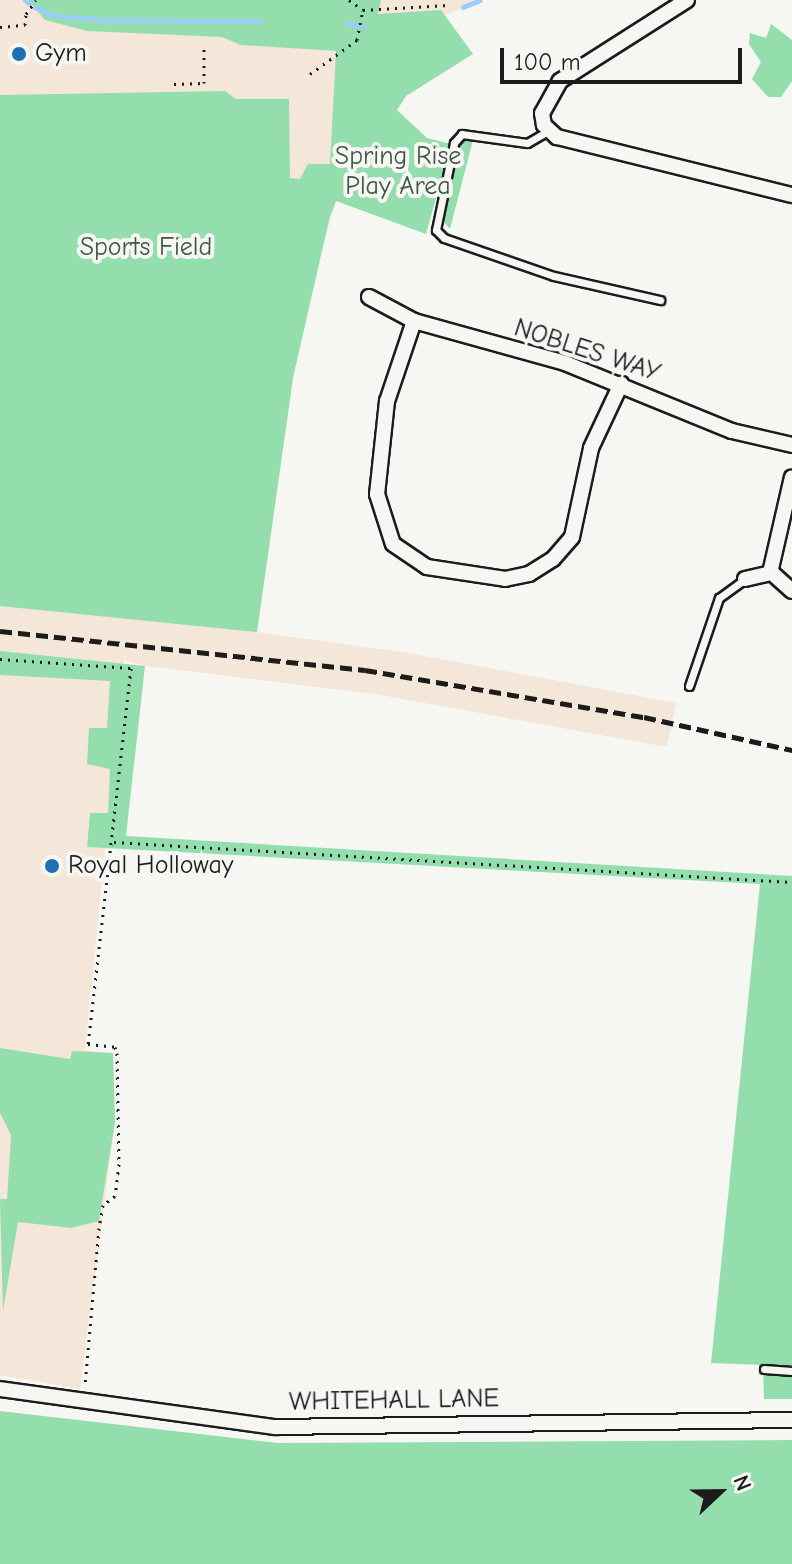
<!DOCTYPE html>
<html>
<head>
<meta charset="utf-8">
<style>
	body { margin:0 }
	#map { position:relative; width:792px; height:1564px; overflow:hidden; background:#f6f6f2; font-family:"Comic Neue",sans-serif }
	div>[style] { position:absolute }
	.built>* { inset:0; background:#f4e7d9 }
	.green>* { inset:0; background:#94dead }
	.stream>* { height:5px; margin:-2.5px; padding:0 2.5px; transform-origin:2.5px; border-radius:2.5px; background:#9acef7 }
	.path>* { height:3px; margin-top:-1.5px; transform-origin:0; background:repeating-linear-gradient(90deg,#1c1c1c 0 2px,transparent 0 8px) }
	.roads { filter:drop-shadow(2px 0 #1c1c1c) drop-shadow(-2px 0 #1c1c1c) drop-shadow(0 2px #1c1c1c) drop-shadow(0 -2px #1c1c1c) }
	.lane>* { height:7px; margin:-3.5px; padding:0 3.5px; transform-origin:3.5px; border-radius:3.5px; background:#f6f6f2 }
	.street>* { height:14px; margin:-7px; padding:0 7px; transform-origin:7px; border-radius:7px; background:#f6f6f2 }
	.rail>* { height:5px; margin-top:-2.5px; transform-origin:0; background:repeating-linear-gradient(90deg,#1c1c1c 0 12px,transparent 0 18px) }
	.dots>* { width:22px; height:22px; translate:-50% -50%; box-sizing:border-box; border:4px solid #f6f6f2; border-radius:50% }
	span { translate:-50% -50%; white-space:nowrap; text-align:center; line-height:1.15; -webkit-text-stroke:8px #f6f6f2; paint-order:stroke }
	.poi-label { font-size:26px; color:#1c1c1c }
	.left { translate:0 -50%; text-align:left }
	.park-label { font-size:26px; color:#405648 }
	.street-label { font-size:26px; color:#1c1c1c }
	.north { position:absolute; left:680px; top:1452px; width:80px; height:80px; -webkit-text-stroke:6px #f6f6f2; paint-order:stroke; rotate:68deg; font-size:22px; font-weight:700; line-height:32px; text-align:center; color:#1c1c1c }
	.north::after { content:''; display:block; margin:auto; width:28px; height:36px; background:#1c1c1c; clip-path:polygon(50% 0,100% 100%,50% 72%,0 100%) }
	.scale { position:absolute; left:500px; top:48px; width:242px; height:36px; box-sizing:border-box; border:4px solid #1c1c1c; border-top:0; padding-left:10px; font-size:24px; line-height:28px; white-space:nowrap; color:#1c1c1c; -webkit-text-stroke:6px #f6f6f2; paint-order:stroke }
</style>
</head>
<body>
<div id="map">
	<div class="built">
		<i style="clip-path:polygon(0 0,481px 0,446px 15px,367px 28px,336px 201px,309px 293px,293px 378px,257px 632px,409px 653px,676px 703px,667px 747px,375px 694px,145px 666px,126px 661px,125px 651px,85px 1050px,113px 1053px,115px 1122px,80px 1389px,0 1375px)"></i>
	</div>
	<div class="green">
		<i style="clip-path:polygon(28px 0,381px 0,378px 14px,441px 10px,473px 54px,406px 96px,397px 110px,427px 138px,451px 144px,426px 234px,336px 201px,330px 216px,293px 378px,257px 632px,0 606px,0 95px,225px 91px,236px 99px,289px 99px,290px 178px,300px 179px,308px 164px,330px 164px,336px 51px,241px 45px,222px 37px,87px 31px,45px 20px)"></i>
		<i style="clip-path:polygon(771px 24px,792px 40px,792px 81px,781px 97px,768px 97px,752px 79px,761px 62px,749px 44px,750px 33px,766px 38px)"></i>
		<i style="clip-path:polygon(474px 136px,450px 229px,440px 218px,455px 156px,460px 140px)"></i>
		<i style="clip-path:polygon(0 651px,145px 666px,126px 836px,792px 876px,792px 1399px,764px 1399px,763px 1365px,711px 1363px,760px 884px,87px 847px,90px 813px,108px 813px,110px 769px,87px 764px,89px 728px,107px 728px,110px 681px,0 675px)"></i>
		<i style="clip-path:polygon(0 1048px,70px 1059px,72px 1051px,113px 1053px,115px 1122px,99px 1221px,71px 1228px,18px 1222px,3px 1311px,0 1199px,7px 1199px,11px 1135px,0 1113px)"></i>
		<i style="clip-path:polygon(0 1411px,278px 1443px,792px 1440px,792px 1564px,0 1564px)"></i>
	</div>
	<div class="stream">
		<i style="left:25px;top:0;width:5px;rotate:37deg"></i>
		<i style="left:35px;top:7px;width:18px;rotate:27deg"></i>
		<i style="left:51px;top:15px;width:52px;rotate:5.5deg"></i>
		<i style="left:103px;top:20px;width:157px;rotate:0.4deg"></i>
		<i style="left:463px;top:7px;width:18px;rotate:-22deg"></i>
		<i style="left:347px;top:24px;width:17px;rotate:7deg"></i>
	</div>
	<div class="path">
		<i style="left:349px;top:0;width:17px;rotate:36deg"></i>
		<i style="left:363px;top:10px;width:85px;rotate:-3.4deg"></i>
		<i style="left:0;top:27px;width:25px;rotate:-5deg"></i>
		<i style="left:25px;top:25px;width:11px;rotate:-85deg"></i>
		<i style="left:26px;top:14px;width:17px;rotate:-54deg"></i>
		<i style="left:310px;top:74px;width:58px;rotate:-35.9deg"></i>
		<i style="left:357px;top:40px;width:31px;rotate:-79deg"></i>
		<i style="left:174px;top:84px;width:30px;rotate:-2deg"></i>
		<i style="left:204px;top:83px;width:36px;rotate:-90deg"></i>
		<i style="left:0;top:659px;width:131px;rotate:3.9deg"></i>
		<i style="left:131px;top:668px;width:378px;rotate:96.5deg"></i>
		<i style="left:88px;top:1044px;width:27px;rotate:6deg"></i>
		<i style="left:115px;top:1047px;width:6px;rotate:72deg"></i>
		<i style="left:117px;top:1053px;width:111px;rotate:89deg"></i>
		<i style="left:119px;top:1164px;width:32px;rotate:97deg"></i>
		<i style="left:115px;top:1196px;width:15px;rotate:143deg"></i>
		<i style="left:103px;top:1205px;width:23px;rotate:100deg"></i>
		<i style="left:99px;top:1228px;width:159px;rotate:95.1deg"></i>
		<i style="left:114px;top:842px;width:679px;rotate:3.38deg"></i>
	</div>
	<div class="roads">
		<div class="lane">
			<i style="left:548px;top:131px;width:24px;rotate:150deg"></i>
			<i style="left:527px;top:143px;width:66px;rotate:-172.1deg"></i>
			<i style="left:462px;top:134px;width:12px;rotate:132deg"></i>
			<i style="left:454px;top:143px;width:89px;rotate:101.7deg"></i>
			<i style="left:436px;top:230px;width:11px;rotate:45deg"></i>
			<i style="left:444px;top:238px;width:116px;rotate:19.1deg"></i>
			<i style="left:554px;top:276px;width:109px;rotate:12.8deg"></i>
			<i style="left:689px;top:686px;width:93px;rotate:-71.2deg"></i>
			<i style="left:719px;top:598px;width:32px;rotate:-36deg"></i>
			<i style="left:764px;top:1369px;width:28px;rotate:4deg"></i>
		</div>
		<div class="street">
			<i style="left:687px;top:0;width:151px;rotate:147.5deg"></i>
			<i style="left:560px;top:81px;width:37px;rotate:119deg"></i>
			<i style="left:542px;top:113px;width:12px;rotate:81deg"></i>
			<i style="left:544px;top:125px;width:18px;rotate:43deg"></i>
			<i style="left:557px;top:137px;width:242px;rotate:13.9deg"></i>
			<i style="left:369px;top:297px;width:51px;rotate:28.1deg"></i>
			<i style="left:414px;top:321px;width:157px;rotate:15.5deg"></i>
			<i style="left:565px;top:363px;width:180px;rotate:22.2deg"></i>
			<i style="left:732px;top:431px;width:62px;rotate:13.1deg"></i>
			<i style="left:414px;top:321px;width:84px;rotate:108.6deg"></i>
			<i style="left:387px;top:401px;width:94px;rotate:96.1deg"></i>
			<i style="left:377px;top:494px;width:52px;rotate:72.3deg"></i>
			<i style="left:393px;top:544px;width:41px;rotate:34.1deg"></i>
			<i style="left:427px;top:567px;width:79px;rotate:8.7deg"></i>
			<i style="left:505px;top:579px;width:25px;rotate:-12deg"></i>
			<i style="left:529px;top:574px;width:28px;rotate:-32deg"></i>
			<i style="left:553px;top:559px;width:29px;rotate:-49deg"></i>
			<i style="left:572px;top:537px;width:91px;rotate:-77.9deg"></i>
			<i style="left:591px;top:448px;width:71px;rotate:-64.9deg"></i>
			<i style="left:770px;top:573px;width:98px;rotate:-77.1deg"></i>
			<i style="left:745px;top:579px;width:28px;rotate:-13deg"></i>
			<i style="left:772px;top:573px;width:27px;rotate:42deg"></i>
			<i style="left:0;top:1389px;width:278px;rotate:7.9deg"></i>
			<i style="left:275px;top:1427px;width:517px;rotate:-0.78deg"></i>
		</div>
	</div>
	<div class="rail">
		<i style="left:0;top:631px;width:367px;rotate:6.1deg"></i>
		<i style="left:365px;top:670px;width:283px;rotate:9.6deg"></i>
		<i style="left:644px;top:717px;width:152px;rotate:12.6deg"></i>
	</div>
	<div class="dots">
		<i style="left:19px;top:54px;background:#1f6fb2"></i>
		<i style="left:52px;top:866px;background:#1f6fb2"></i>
	</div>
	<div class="poi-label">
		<span class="left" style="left:35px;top:54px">Gym</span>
		<span class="left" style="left:68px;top:866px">Royal Holloway</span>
	</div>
	<div class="park-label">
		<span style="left:398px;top:172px">Spring Rise<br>Play Area</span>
		<span style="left:146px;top:248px">Sports Field</span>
	</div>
	<div class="street-label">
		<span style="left:587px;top:351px;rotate:18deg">NOBLES WAY</span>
		<span style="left:394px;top:1401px;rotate:-1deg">WHITEHALL LANE</span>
	</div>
	<div class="north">N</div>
	<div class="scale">100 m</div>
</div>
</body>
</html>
